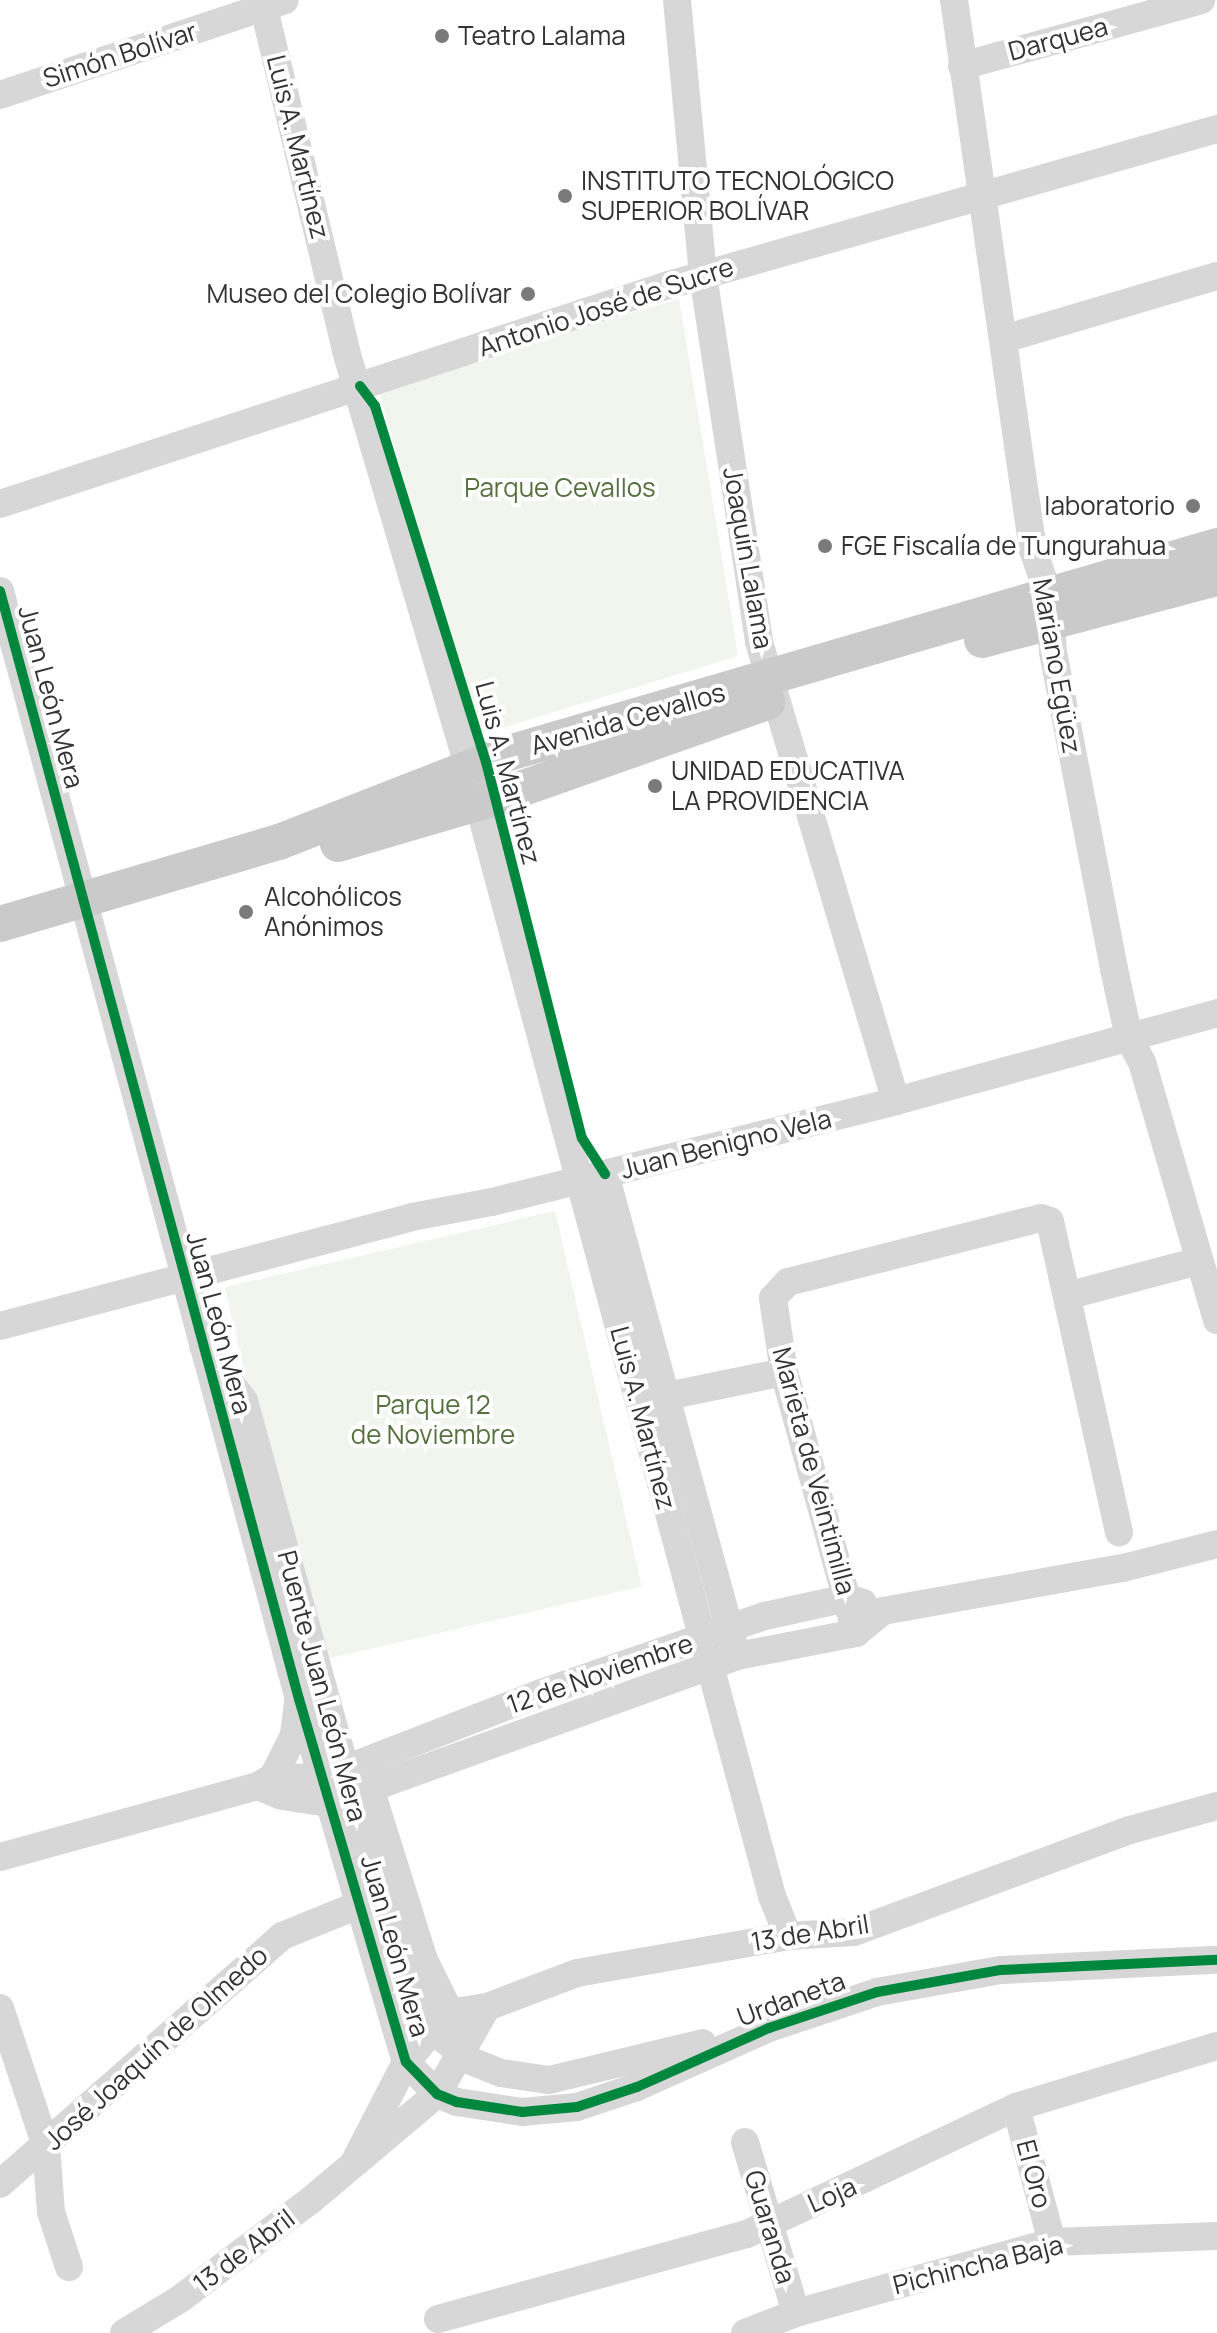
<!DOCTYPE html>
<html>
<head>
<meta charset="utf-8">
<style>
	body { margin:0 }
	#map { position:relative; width:1217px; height:2333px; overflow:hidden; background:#fff; font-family:Manrope,sans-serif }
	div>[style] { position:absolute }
	.green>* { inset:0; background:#f1f5ed; transform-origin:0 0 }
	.minor>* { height:28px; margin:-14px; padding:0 14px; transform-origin:14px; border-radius:14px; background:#d7d7d7 }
	.major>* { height:36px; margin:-18px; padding:0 18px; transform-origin:18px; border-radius:18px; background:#cacaca }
	.minor-bridge>* { height:28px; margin:-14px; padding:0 14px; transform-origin:14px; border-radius:14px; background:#d7d7d7 }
	.cycleway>* { height:10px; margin:-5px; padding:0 5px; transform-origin:5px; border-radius:5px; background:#00873e }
	.dots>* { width:22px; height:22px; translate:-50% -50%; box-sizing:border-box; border:4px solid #fff; border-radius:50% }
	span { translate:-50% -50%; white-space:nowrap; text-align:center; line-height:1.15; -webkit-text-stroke:8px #fff; paint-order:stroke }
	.poi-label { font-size:26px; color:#333 }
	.left { translate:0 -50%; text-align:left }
	.right { translate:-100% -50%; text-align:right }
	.street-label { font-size:26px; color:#333 }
	.park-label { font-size:26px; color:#56703f }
</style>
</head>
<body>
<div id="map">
	<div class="green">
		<i style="clip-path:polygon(679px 299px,738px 656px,475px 736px,378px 387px)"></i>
		<i style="left:555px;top:1211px;width:385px;height:339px;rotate:77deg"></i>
	</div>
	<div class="minor">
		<i style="left:262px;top:0;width:361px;rotate:76.5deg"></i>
		<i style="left:346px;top:351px;width:439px;rotate:73.6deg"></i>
		<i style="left:470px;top:772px;width:525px;rotate:74.98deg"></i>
		<i style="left:677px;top:0;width:276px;rotate:84.6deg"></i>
		<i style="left:703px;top:275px;width:371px;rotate:81.3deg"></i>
		<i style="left:759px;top:642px;width:479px;rotate:73.4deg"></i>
		<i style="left:954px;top:0;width:556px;rotate:81.83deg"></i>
		<i style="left:1033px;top:550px;width:49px;rotate:70.8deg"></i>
		<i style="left:1049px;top:596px;width:56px;rotate:85.9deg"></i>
		<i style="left:1053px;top:652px;width:323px;rotate:79.1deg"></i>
		<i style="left:1114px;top:969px;width:71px;rotate:77.7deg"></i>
		<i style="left:1129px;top:1038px;width:27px;rotate:62deg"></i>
		<i style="left:1142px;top:1062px;width:269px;rotate:73.8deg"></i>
		<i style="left:962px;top:66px;width:248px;rotate:-15.4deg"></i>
		<i style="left:0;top:95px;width:300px;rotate:-18.4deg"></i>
		<i style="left:1004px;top:339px;width:222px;rotate:-16.5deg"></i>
		<i style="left:0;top:504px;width:700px;rotate:-18.15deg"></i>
		<i style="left:665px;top:286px;width:574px;rotate:-15.88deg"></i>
		<i style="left:0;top:591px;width:1148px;rotate:74.9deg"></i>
		<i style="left:299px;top:1699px;width:378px;rotate:73.6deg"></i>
		<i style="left:406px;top:2062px;width:45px;rotate:45.9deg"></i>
		<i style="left:437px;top:2094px;width:22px;rotate:22deg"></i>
		<i style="left:457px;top:2102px;width:66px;rotate:8.7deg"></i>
		<i style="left:522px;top:2112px;width:55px;rotate:-5.2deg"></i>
		<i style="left:577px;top:2107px;width:63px;rotate:-18.4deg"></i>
		<i style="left:637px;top:2087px;width:145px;rotate:-24.1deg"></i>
		<i style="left:769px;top:2028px;width:114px;rotate:-18.4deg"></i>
		<i style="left:877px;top:1992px;width:126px;rotate:-10.1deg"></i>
		<i style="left:1001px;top:1970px;width:216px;rotate:-2.7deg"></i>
		<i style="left:605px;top:1174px;width:492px;rotate:74.7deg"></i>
		<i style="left:1070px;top:1295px;width:133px;rotate:-14.8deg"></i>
		<i style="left:0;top:1326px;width:426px;rotate:-14.8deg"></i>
		<i style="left:412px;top:1217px;width:81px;rotate:-10.6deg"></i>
		<i style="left:492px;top:1202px;width:416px;rotate:-14deg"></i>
		<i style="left:896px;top:1101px;width:333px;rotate:-15.3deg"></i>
		<i style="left:667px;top:1396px;width:119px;rotate:-11.6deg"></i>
		<i style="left:856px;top:1633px;width:271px;rotate:-105.4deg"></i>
		<i style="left:784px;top:1372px;width:75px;rotate:-98.5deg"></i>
		<i style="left:773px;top:1298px;width:22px;rotate:-47deg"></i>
		<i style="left:788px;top:1282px;width:261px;rotate:-14.2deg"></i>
		<i style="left:1041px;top:1218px;width:9px;rotate:18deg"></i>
		<i style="left:1050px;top:1221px;width:319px;rotate:77.5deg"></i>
		<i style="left:273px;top:1777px;width:47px;rotate:-63.4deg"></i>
		<i style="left:294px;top:1735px;width:32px;rotate:-83deg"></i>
		<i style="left:258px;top:1786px;width:26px;rotate:23deg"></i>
		<i style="left:282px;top:1796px;width:48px;rotate:8.5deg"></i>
		<i style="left:329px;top:1803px;width:434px;rotate:-19.8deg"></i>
		<i style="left:737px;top:1656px;width:121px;rotate:-10.9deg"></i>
		<i style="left:856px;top:1633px;width:35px;rotate:-39deg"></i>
		<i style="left:883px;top:1611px;width:244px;rotate:-10.2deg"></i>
		<i style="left:1123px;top:1568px;width:97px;rotate:-14.3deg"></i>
		<i style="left:370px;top:1788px;width:180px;rotate:72.6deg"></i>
		<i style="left:424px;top:1960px;width:75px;rotate:63.8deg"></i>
		<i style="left:0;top:1857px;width:268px;rotate:-15.4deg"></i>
		<i style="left:258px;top:1786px;width:17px;rotate:-31deg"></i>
		<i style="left:273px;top:1777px;width:49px;rotate:1.2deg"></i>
		<i style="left:322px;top:1778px;width:235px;rotate:-21.2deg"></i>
		<i style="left:541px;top:1693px;width:237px;rotate:-19deg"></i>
		<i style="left:765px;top:1616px;width:84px;rotate:-12.4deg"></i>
		<i style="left:847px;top:1598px;width:17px;rotate:17deg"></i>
		<i style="left:772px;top:1896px;width:43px;rotate:68.2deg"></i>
		<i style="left:0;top:2008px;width:145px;rotate:71.6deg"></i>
		<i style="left:46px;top:2146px;width:66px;rotate:85.7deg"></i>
		<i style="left:51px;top:2212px;width:58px;rotate:71.9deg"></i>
		<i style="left:471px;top:2061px;width:32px;rotate:22deg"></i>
		<i style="left:501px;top:2073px;width:49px;rotate:8.3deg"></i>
		<i style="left:549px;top:2080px;width:158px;rotate:-13.5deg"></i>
		<i style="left:1016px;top:2107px;width:140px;rotate:75.1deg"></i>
		<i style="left:745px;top:2142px;width:178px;rotate:73.4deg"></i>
		<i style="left:356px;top:2159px;width:109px;rotate:-62.7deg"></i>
		<i style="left:406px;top:2062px;width:64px;rotate:-50.1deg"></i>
		<i style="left:447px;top:2013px;width:40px;rotate:-8.5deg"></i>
		<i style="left:487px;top:2007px;width:96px;rotate:-20.7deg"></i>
		<i style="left:577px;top:1973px;width:214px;rotate:-9.9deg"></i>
		<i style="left:788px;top:1936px;width:66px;rotate:-3.5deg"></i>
		<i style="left:854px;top:1932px;width:294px;rotate:-20.3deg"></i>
		<i style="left:1130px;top:1830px;width:90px;rotate:-15.4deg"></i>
		<i style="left:0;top:2184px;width:376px;rotate:-41.3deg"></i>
		<i style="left:282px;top:1936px;width:85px;rotate:-22.1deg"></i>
		<i style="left:438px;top:2319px;width:320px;rotate:-15.4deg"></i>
		<i style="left:747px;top:2234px;width:297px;rotate:-25.3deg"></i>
		<i style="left:1016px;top:2107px;width:210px;rotate:-16.9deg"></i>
		<i style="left:124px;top:2333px;width:66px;rotate:-31.3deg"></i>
		<i style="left:180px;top:2299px;width:164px;rotate:-37.1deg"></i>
		<i style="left:311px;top:2200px;width:165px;rotate:-40.1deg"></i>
		<i style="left:437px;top:2094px;width:100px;rotate:-60.1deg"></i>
		<i style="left:745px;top:2333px;width:55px;rotate:-21.4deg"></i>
		<i style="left:796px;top:2313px;width:266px;rotate:-15.5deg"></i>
		<i style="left:1052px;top:2242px;width:165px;rotate:-2.1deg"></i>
	</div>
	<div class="major">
		<i style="left:982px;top:640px;width:243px;rotate:-14.8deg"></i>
		<i style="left:338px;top:844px;width:160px;rotate:-16.3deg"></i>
		<i style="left:492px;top:799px;width:292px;rotate:-19.4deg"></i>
		<i style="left:0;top:924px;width:291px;rotate:-16.4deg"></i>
		<i style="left:279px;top:842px;width:239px;rotate:-21.3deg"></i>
		<i style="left:502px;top:755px;width:745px;rotate:-16.29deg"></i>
	</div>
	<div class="minor-bridge">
		<i style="left:606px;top:1279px;width:639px;rotate:74.94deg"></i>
		<i style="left:203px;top:1346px;width:69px;rotate:53.3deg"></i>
		<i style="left:244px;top:1401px;width:591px;rotate:74.6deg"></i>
		<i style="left:401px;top:1971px;width:71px;rotate:60.6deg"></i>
		<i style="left:436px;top:2033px;width:45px;rotate:38.7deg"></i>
	</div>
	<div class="cycleway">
		<i style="left:360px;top:386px;width:25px;rotate:53deg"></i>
		<i style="left:375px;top:406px;width:373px;rotate:72.7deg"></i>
		<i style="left:486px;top:762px;width:388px;rotate:75.7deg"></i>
		<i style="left:582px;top:1138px;width:43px;rotate:57.4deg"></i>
		<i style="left:0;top:591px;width:1148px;rotate:74.9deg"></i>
		<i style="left:299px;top:1699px;width:378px;rotate:73.6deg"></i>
		<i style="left:406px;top:2062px;width:45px;rotate:45.9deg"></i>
		<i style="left:437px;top:2094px;width:22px;rotate:22deg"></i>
		<i style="left:457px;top:2102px;width:66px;rotate:8.7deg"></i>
		<i style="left:522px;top:2112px;width:55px;rotate:-5.2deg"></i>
		<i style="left:577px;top:2107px;width:63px;rotate:-18.4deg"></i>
		<i style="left:637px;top:2087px;width:145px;rotate:-24.1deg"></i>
		<i style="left:769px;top:2028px;width:114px;rotate:-18.4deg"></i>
		<i style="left:877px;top:1992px;width:126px;rotate:-10.1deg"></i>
		<i style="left:1001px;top:1970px;width:216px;rotate:-2.7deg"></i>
	</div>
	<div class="dots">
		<i style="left:442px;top:36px;background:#7a7a7a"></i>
		<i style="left:565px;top:196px;background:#7a7a7a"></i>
		<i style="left:528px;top:294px;background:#7a7a7a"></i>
		<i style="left:1193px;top:506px;background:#7a7a7a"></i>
		<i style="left:825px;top:546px;background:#7a7a7a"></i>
		<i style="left:655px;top:786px;background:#7a7a7a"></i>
		<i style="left:246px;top:912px;background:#7a7a7a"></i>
	</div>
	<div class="poi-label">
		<span class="left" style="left:458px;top:36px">Teatro Lalama</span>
		<span class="left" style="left:581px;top:196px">INSTITUTO TECNOLÓGICO<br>SUPERIOR BOLÍVAR</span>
		<span class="right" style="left:512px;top:294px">Museo del Colegio Bolívar</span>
		<span class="right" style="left:1175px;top:506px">laboratorio</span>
		<span class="left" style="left:841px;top:546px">FGE Fiscalía de Tungurahua</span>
		<span class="left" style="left:671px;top:786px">UNIDAD EDUCATIVA<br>LA PROVIDENCIA</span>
		<span class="left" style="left:264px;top:912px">Alcohólicos<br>Anónimos</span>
	</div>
	<div class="street-label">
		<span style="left:1058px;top:39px;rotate:-15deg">Darquea</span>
		<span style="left:120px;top:55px;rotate:-18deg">Simón Bolívar</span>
		<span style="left:298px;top:147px;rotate:76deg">Luis A. Martínez</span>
		<span style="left:606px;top:307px;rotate:-18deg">Antonio José de Sucre</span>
		<span style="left:748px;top:558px;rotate:80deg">Joaquín Lalama</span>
		<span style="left:1057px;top:666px;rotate:80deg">Mariano Egüez</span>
		<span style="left:51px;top:697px;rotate:75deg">Juan León Mera</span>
		<span style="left:628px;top:719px;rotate:-16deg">Avenida Cevallos</span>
		<span style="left:508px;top:773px;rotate:75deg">Luis A. Martínez</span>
		<span style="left:726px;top:1144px;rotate:-14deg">Juan Benigno Vela</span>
		<span style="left:219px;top:1323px;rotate:75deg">Juan León Mera</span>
		<span style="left:643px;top:1418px;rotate:75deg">Luis A. Martínez</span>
		<span style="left:814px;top:1471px;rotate:75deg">Marieta de Veintimilla</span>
		<span style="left:600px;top:1674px;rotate:-19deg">12 de Noviembre</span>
		<span style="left:322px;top:1686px;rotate:75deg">Puente Juan León Mera</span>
		<span style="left:810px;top:1933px;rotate:-9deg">13 de Abril</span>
		<span style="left:395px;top:1946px;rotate:74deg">Juan León Mera</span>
		<span style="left:791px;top:1999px;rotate:-20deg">Urdaneta</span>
		<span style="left:156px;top:2048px;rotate:-42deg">José Joaquín de Olmedo</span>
		<span style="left:1034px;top:2174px;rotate:75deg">El Oro</span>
		<span style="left:832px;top:2195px;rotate:-24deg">Loja</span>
		<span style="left:770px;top:2227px;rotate:73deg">Guaranda</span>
		<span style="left:244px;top:2251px;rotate:-37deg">13 de Abril</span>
		<span style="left:978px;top:2265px;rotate:-14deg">Pichincha Baja</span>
	</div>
	<div class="park-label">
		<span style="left:560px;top:488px">Parque Cevallos</span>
		<span style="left:433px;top:1420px">Parque 12<br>de Noviembre</span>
	</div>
</div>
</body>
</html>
